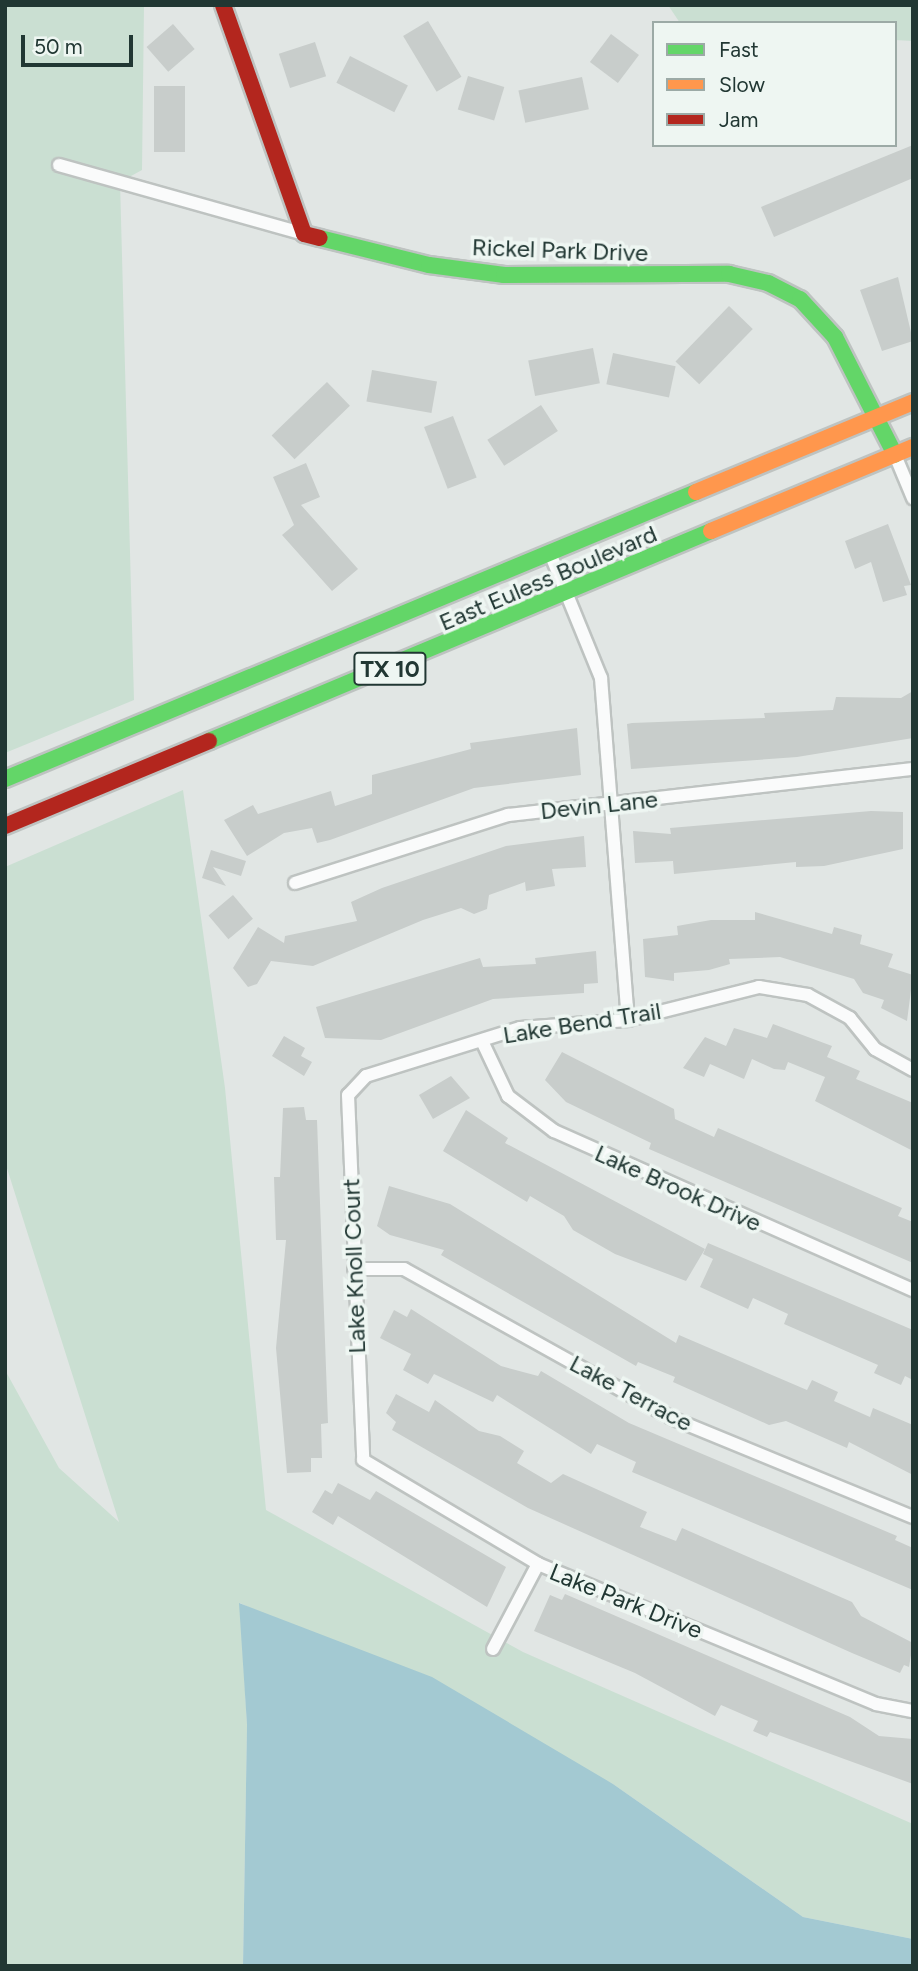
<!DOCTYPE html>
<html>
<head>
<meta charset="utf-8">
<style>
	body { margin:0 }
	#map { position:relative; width:918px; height:1971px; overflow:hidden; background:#e1e6e4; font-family:Figtree,sans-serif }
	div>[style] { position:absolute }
	.green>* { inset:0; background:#cadfd2 }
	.water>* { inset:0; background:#a3c9d2 }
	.building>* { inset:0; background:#c8cdcb; transform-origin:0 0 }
	.roads { filter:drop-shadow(2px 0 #bec3c1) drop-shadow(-2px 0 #bec3c1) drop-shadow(0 2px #bec3c1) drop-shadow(0 -2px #bec3c1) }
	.street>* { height:12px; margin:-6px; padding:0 6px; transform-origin:6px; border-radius:6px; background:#fafbfb }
	.fast>* { height:16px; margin:-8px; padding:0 8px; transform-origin:8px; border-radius:8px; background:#63d668 }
	.slow>* { height:16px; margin:-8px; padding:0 8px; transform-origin:8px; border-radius:8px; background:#ff974d }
	.jam>* { height:16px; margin:-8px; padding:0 8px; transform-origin:8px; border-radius:8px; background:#b3261e }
	span { translate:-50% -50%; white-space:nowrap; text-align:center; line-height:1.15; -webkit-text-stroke:7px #eef6f2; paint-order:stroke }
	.shield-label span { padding:2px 5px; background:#eef6f2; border:2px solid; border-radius:5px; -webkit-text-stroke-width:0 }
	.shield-label { font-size:23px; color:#213733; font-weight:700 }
	.street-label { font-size:24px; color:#213733 }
	.frame { position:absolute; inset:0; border:7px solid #213733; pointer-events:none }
	.legend { position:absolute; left:652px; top:21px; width:245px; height:126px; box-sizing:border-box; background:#eef6f2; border:2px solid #9caaa6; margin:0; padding:9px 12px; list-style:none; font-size:21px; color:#213733 }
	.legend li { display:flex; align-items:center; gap:14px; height:35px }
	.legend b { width:35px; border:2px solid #9caaa6 }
	.scale { position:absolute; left:21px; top:35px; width:112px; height:32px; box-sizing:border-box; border:4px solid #213733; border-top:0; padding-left:9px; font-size:21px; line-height:24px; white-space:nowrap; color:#213733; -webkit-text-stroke:5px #eef6f2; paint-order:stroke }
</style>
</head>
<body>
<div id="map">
	<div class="green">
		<i style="clip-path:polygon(5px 5px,144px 6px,142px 170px,120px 182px,134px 700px,5px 753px)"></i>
		<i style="clip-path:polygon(668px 5px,913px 5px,913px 41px,895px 40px,895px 23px,680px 23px)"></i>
		<i style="clip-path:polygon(183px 790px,225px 1088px,266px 1510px,523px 1652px,913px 1824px,913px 1939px,803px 1917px,613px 1784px,240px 1603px,247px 1725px,243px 1966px,5px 1966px,5px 1370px,59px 1468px,119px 1522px,5px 1162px,5px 867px)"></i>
	</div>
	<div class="water">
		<i style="clip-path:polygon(239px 1603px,432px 1677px,613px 1784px,803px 1917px,913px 1939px,913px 1966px,243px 1966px,247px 1725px)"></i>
	</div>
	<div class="building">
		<i style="left:428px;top:21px;width:65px;height:29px;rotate:59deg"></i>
		<i style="left:173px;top:24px;width:33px;height:35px;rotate:49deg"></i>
		<i style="left:611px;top:34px;width:35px;height:35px;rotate:37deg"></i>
		<i style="left:315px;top:42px;width:36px;height:38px;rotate:72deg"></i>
		<i style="left:350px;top:56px;width:65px;height:30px;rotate:27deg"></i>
		<i style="left:468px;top:76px;width:38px;height:35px;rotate:17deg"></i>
		<i style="left:582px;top:77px;width:33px;height:65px;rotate:78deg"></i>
		<i style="left:154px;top:86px;width:31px;height:66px"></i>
		<i style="clip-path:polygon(913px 145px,913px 178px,774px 237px,761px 207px)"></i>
		<i style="clip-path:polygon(898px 277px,913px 341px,882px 351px,860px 290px)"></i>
		<i style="left:729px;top:306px;width:33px;height:77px;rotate:44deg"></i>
		<i style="left:593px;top:348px;width:36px;height:66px;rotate:79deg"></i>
		<i style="left:613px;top:353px;width:64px;height:32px;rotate:12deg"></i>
		<i style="left:372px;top:370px;width:66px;height:32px;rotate:10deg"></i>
		<i style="left:327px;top:382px;width:33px;height:77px;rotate:46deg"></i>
		<i style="left:541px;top:405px;width:31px;height:64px;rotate:57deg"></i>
		<i style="left:453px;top:416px;width:66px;height:31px;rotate:69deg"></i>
		<i style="clip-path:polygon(306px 463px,320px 497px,301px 505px,358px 569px,332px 591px,282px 535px,294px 525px,273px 477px)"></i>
		<i style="clip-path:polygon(888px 524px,911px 585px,904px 586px,907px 595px,883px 602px,871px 562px,855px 569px,845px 541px)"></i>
		<i style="clip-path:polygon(913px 691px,913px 738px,797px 757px,631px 769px,627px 724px,632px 723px,765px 718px,764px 713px,833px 710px,836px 697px,901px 698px)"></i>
		<i style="clip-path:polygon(577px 728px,581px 775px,474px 788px,330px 840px,317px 843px,312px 828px,284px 833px,247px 856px,224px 820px,253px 805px,258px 814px,331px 791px,335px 806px,372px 794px,372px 775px,471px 749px,470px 743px)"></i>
		<i style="clip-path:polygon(871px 811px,903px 812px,903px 849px,824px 866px,796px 867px,796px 862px,674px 874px,673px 861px,635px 863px,633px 831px,671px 834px,670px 828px)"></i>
		<i style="clip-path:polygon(584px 836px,586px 867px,552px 869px,555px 886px,526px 891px,525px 882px,489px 895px,487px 909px,474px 914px,461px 908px,423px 920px,313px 966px,271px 961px,257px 984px,248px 987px,233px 968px,258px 927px,284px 943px,285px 936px,357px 921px,351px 902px,382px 888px,506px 846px)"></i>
		<i style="clip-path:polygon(211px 850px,246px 861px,241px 876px,213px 867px,226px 886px,202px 878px)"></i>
		<i style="left:233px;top:895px;width:31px;height:32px;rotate:50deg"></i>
		<i style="clip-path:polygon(755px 912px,832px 934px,834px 927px,862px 935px,860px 944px,893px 954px,888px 967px,913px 975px,907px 1021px,881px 1008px,884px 1000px,863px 993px,854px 979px,780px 957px,729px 959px,730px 964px,709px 970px,674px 973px,674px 981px,645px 977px,643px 939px,678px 935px,677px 926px,711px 920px,755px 920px)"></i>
		<i style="clip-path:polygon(596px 951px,598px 983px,584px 984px,584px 993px,493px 999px,381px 1040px,325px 1038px,316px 1007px,480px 958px,483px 967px,536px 964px,535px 958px)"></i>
		<i style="clip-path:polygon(773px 1024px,832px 1046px,827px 1057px,860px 1071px,856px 1079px,913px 1103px,913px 1151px,815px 1101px,825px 1077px,788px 1062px,785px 1070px,774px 1069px,752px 1059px,744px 1079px,710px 1064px,704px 1077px,683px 1068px,705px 1037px,726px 1046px,734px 1028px,767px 1038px)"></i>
		<i style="clip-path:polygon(284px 1036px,305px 1048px,301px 1056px,312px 1062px,304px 1076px,272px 1056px)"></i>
		<i style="clip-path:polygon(562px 1052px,674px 1109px,675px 1119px,714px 1137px,718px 1128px,902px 1208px,898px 1216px,913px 1222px,913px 1263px,649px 1149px,651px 1143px,566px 1102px,545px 1080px)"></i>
		<i style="clip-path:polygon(451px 1076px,470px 1098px,433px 1119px,419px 1095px)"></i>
		<i style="clip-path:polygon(304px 1107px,306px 1120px,317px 1120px,328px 1423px,321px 1424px,322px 1458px,311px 1458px,311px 1472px,287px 1473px,276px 1348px,286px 1240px,276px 1240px,274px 1177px,280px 1177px,283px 1108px)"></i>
		<i style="clip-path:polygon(466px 1110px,508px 1138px,505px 1143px,705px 1249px,686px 1281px,615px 1254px,573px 1230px,564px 1216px,530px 1196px,527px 1202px,443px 1151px)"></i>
		<i style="clip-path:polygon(389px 1186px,450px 1204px,676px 1343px,679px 1335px,807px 1390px,812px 1380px,838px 1392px,834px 1401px,870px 1417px,873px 1408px,913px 1425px,913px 1475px,849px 1442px,847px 1448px,786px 1421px,769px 1425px,673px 1382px,675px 1377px,638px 1362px,636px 1366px,441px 1255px,444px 1250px,390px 1235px,377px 1226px)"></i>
		<i style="clip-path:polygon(708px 1243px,913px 1330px,913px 1380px,905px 1376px,901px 1385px,874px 1373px,878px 1365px,784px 1324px,788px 1314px,753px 1298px,748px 1309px,700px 1287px,713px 1259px,703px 1254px)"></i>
		<i style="clip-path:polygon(411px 1309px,501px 1366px,538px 1376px,541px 1371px,629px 1423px,897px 1536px,895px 1540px,913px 1548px,913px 1590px,632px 1472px,636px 1462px,597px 1444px,591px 1454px,497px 1395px,493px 1402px,434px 1374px,428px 1384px,403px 1370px,411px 1354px,380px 1338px,394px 1310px,407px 1317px)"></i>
		<i style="clip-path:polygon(396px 1394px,429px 1412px,435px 1400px,479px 1431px,500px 1436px,524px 1451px,517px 1463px,551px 1483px,563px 1474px,647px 1512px,640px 1527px,676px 1541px,682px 1528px,852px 1602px,861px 1616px,913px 1643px,909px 1667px,904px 1665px,900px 1673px,852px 1653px,528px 1508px,392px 1430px,396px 1422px,386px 1413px)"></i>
		<i style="clip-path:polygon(338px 1483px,370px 1500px,376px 1491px,506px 1567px,487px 1607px,338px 1516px,333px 1525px,312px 1512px,325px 1490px,332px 1494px)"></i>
		<i style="clip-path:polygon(565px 1594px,850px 1717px,879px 1736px,913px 1739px,913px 1784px,770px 1732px,767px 1737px,753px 1731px,758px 1721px,721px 1705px,715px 1716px,635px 1673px,534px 1631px,550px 1595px,562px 1600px)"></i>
	</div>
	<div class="roads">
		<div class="street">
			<i style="left:59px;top:165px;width:255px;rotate:15.7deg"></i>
			<i style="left:895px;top:455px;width:47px;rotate:67.3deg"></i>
			<i style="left:550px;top:553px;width:135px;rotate:67.8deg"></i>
			<i style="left:601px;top:678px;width:343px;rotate:85.5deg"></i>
			<i style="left:295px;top:883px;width:224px;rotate:-17.7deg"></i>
			<i style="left:508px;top:815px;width:408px;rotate:-6.5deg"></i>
			<i style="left:482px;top:1041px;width:61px;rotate:64.7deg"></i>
			<i style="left:508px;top:1096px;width:58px;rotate:37.3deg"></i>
			<i style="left:554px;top:1131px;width:393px;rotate:23.9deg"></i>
			<i style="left:913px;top:1070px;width:43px;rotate:-151.1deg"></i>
			<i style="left:875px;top:1049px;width:40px;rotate:-129deg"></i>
			<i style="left:850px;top:1018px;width:48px;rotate:-151.3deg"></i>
			<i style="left:808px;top:995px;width:50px;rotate:-170.7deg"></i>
			<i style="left:759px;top:987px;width:135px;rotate:165.9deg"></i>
			<i style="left:628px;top:1020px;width:108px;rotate:175.8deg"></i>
			<i style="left:520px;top:1028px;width:161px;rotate:162.7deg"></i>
			<i style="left:366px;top:1076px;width:26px;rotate:133deg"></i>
			<i style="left:348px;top:1095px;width:365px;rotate:87.6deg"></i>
			<i style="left:363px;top:1460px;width:204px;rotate:30.7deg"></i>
			<i style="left:538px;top:1564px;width:366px;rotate:22.5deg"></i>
			<i style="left:876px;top:1704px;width:38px;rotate:11deg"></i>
			<i style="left:354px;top:1269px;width:50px"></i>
			<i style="left:404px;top:1269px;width:309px;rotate:29.1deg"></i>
			<i style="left:674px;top:1419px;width:258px;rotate:22.3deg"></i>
			<i style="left:493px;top:1649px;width:96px;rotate:-62.1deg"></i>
		</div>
		<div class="fast">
			<i style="left:320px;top:238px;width:112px;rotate:13.9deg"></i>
			<i style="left:429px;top:265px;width:76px;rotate:7.6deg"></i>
			<i style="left:504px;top:275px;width:225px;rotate:-0.3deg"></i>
			<i style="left:729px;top:274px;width:40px;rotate:13deg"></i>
			<i style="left:768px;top:283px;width:36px;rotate:27deg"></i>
			<i style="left:800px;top:299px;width:52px;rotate:47.4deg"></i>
			<i style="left:835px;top:337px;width:132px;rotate:63deg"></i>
			<i style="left:209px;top:741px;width:544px;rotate:-22.7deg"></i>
			<i style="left:5px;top:779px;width:748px;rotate:-22.56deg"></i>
		</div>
		<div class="slow">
			<i style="left:696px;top:492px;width:235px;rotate:-22.5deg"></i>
			<i style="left:711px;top:531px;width:219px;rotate:-22.6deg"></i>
		</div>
		<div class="jam">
			<i style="left:223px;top:5px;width:243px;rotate:70.5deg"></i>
			<i style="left:304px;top:234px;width:16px;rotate:14deg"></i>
			<i style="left:5px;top:826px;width:221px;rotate:-22.6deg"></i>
		</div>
	</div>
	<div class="shield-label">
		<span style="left:390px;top:669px">TX 10</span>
	</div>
	<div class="street-label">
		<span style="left:560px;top:250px;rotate:2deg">Rickel Park Drive</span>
		<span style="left:548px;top:578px;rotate:-23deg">East Euless Boulevard</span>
		<span style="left:599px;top:805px;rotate:-6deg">Devin Lane</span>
		<span style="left:582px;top:1023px;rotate:-9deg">Lake Bend Trail</span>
		<span style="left:678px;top:1188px;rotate:24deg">Lake Brook Drive</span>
		<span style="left:354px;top:1266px;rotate:-92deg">Lake Knoll Court</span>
		<span style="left:631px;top:1393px;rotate:28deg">Lake Terrace</span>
		<span style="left:626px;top:1601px;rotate:22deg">Lake Park Drive</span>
	</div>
	<div class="frame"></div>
	<ul class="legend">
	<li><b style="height:9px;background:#63d668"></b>Fast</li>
	<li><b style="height:9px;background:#ff974d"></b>Slow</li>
	<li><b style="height:9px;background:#b3261e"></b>Jam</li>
	</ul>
	<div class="scale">50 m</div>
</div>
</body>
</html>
